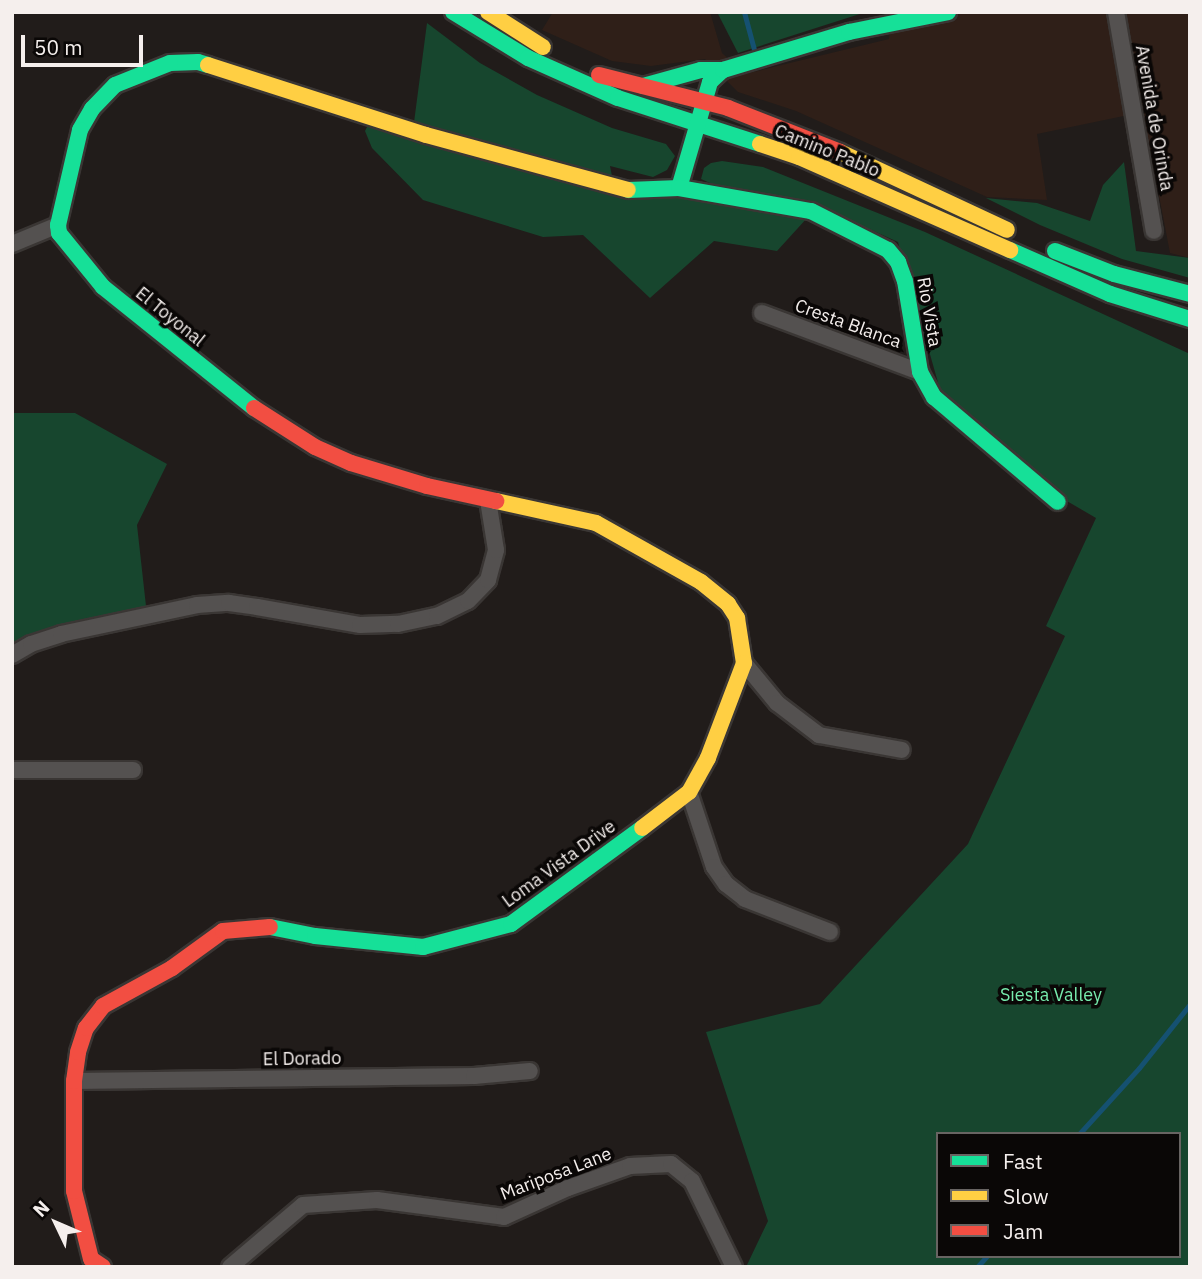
<!DOCTYPE html>
<html>
<head>
<meta charset="utf-8">
<style>
	body { margin:0 }
	#map { position:relative; width:1202px; height:1279px; overflow:hidden; background:#211c1a; font-family:"IBM Plex Sans",sans-serif }
	div>[style] { position:absolute }
	.commercial>* { inset:0; background:#2f1f18 }
	.green>* { inset:0; background:#17462e }
	.stream>* { height:5px; margin:-2.5px; padding:0 2.5px; transform-origin:2.5px; border-radius:2.5px; background:#155171 }
	.roads { filter:drop-shadow(2px 0 #3a3634) drop-shadow(-2px 0 #3a3634) drop-shadow(0 2px #3a3634) drop-shadow(0 -2px #3a3634) }
	.street>* { height:16px; margin:-8px; padding:0 8px; transform-origin:8px; border-radius:8px; background:#545150 }
	.fast>* { height:16px; margin:-8px; padding:0 8px; transform-origin:8px; border-radius:8px; background:#16e098 }
	.slow>* { height:16px; margin:-8px; padding:0 8px; transform-origin:8px; border-radius:8px; background:#ffcf43 }
	.jam>* { height:16px; margin:-8px; padding:0 8px; transform-origin:8px; border-radius:8px; background:#f24e42 }
	span { translate:-50% -50%; white-space:nowrap; text-align:center; line-height:1.15; -webkit-text-stroke:7px #0a0706; paint-order:stroke }
	.street-label { font-size:18px; color:#f5efed }
	.park-label { font-size:18px; color:#77ebad }
	.frame { position:absolute; inset:0; border:14px solid #f5efed; pointer-events:none }
	.legend { position:absolute; left:936px; top:1132px; width:245px; height:126px; box-sizing:border-box; background:#0a0706; border:2px solid #686462; margin:0; padding:9px 12px; list-style:none; font-size:21px; color:#f5efed }
	.legend li { display:flex; align-items:center; gap:14px; height:35px }
	.legend b { width:35px; border:2px solid #686462 }
	.north { position:absolute; left:21px; top:1188px; width:70px; height:70px; -webkit-text-stroke:5px #0a0706; paint-order:stroke; rotate:314deg; font-size:19px; font-weight:700; line-height:28px; text-align:center; color:#f5efed }
	.north::after { content:''; display:block; margin:auto; width:24px; height:32px; background:#f5efed; clip-path:polygon(50% 0,100% 100%,50% 72%,0 100%) }
	.scale { position:absolute; left:21px; top:35px; width:122px; height:32px; box-sizing:border-box; border:4px solid #f5efed; border-top:0; padding-left:9px; font-size:21px; line-height:24px; white-space:nowrap; color:#f5efed; -webkit-text-stroke:5px #0a0706; paint-order:stroke }
</style>
</head>
<body>
<div id="map">
	<div class="commercial">
		<i style="clip-path:polygon(553px 12px,710px 12px,722px 53px,745px 74px,889px 39px,891px 23px,948px 12px,1190px 12px,1190px 258px,1170px 253px,1143px 112px,1037px 134px,1047px 200px,987px 197px,796px 111px,738px 92px,705px 59px,651px 66px,612px 61px,542px 30px)"></i>
	</div>
	<div class="green">
		<i style="clip-path:polygon(717px 12px,866px 12px,738px 53px)"></i>
		<i style="clip-path:polygon(evenodd,427px 23px,480px 63px,537px 95px,612px 128px,666px 144px,675px 156px,667px 170px,653px 177px,610px 166px,614px 186px,719px 187px,701px 179px,704px 168px,711px 163px,722px 161px,763px 167px,925px 232px,1190px 354px,1190px 1267px,746px 1267px,768px 1221px,706px 1032px,820px 1004px,968px 844px,1065px 636px,1046px 626px,1096px 518px,1060px 497px,941px 393px,898px 242px,818px 206px,777px 251px,714px 241px,650px 298px,583px 235px,543px 237px,423px 200px,372px 148px,365px 131px,372px 117px,413px 130px,427px 23px,938px 1134px,1179px 1134px,1179px 1256px,938px 1256px,938px 1134px)"></i>
		<i style="clip-path:polygon(1124px 162px,1136px 251px,1190px 258px,1190px 278px,1122px 259px,1040px 225px,986px 198px,1037px 203px,1090px 221px,1103px 185px)"></i>
		<i style="clip-path:polygon(12px 413px,75px 413px,167px 464px,137px 525px,147px 615px,12px 655px)"></i>
	</div>
	<div class="stream">
		<i style="left:744px;top:12px;width:42px;rotate:75deg"></i>
		<i style="left:1079px;top:1134px;width:89px;rotate:-47.7deg"></i>
		<i style="left:1139px;top:1068px;width:82px;rotate:-51.4deg"></i>
		<i style="left:977px;top:1267px;width:15px;rotate:-48deg"></i>
	</div>
	<div class="roads">
		<div class="street">
			<i style="left:1116px;top:12px;width:222px;rotate:80.2deg"></i>
			<i style="left:12px;top:244px;width:50px;rotate:-22.4deg"></i>
			<i style="left:762px;top:313px;width:169px;rotate:20.5deg"></i>
			<i style="left:12px;top:655px;width:22px;rotate:-30deg"></i>
			<i style="left:31px;top:644px;width:32px;rotate:-18deg"></i>
			<i style="left:61px;top:634px;width:139px;rotate:-12deg"></i>
			<i style="left:197px;top:605px;width:32px;rotate:-4deg"></i>
			<i style="left:229px;top:603px;width:28px;rotate:8deg"></i>
			<i style="left:257px;top:607px;width:105px;rotate:9.9deg"></i>
			<i style="left:360px;top:625px;width:38px;rotate:-2deg"></i>
			<i style="left:398px;top:624px;width:40px;rotate:-12deg"></i>
			<i style="left:437px;top:616px;width:34px;rotate:-26deg"></i>
			<i style="left:468px;top:601px;width:29px;rotate:-46deg"></i>
			<i style="left:488px;top:580px;width:31px;rotate:-75deg"></i>
			<i style="left:496px;top:550px;width:51px;rotate:-99.1deg"></i>
			<i style="left:744px;top:663px;width:52px;rotate:50.5deg"></i>
			<i style="left:777px;top:703px;width:53px;rotate:37.3deg"></i>
			<i style="left:819px;top:735px;width:84px;rotate:10.2deg"></i>
			<i style="left:12px;top:770px;width:121px"></i>
			<i style="left:689px;top:792px;width:79px;rotate:71.6deg"></i>
			<i style="left:714px;top:867px;width:21px;rotate:55deg"></i>
			<i style="left:726px;top:884px;width:24px;rotate:38deg"></i>
			<i style="left:745px;top:899px;width:91px;rotate:21.2deg"></i>
			<i style="left:74px;top:1081px;width:400px;rotate:-0.7deg"></i>
			<i style="left:474px;top:1076px;width:56px;rotate:-5.1deg"></i>
			<i style="left:230px;top:1267px;width:96px;rotate:-40.3deg"></i>
			<i style="left:303px;top:1205px;width:74px;rotate:-3.9deg"></i>
			<i style="left:377px;top:1200px;width:128px;rotate:7.6deg"></i>
			<i style="left:504px;top:1217px;width:70px;rotate:-24.4deg"></i>
			<i style="left:568px;top:1188px;width:66px;rotate:-19.5deg"></i>
			<i style="left:630px;top:1166px;width:41px;rotate:-2.8deg"></i>
			<i style="left:671px;top:1164px;width:27px;rotate:39deg"></i>
			<i style="left:692px;top:1181px;width:96px;rotate:64deg"></i>
		</div>
		<div class="fast">
			<i style="left:453px;top:12px;width:88px;rotate:31.5deg"></i>
			<i style="left:528px;top:58px;width:98px;rotate:24deg"></i>
			<i style="left:618px;top:98px;width:149px;rotate:17.9deg"></i>
			<i style="left:208px;top:65px;width:10px;rotate:-163deg"></i>
			<i style="left:198px;top:62px;width:28px;rotate:178deg"></i>
			<i style="left:170px;top:63px;width:59px;rotate:158.2deg"></i>
			<i style="left:115px;top:85px;width:33px;rotate:134deg"></i>
			<i style="left:92px;top:109px;width:24px;rotate:120deg"></i>
			<i style="left:80px;top:130px;width:98px;rotate:103deg"></i>
			<i style="left:58px;top:225px;width:8px;rotate:83deg"></i>
			<i style="left:59px;top:233px;width:70px;rotate:50.8deg"></i>
			<i style="left:103px;top:287px;width:193px;rotate:38.7deg"></i>
			<i style="left:643px;top:86px;width:60px;rotate:-15.4deg"></i>
			<i style="left:701px;top:70px;width:22px"></i>
			<i style="left:679px;top:188px;width:110px;rotate:-73.7deg"></i>
			<i style="left:710px;top:82px;width:18px;rotate:-43deg"></i>
			<i style="left:723px;top:70px;width:132px;rotate:-16.8deg"></i>
			<i style="left:849px;top:32px;width:101px;rotate:-11.4deg"></i>
			<i style="left:628px;top:190px;width:51px;rotate:-2.2deg"></i>
			<i style="left:679px;top:188px;width:134px;rotate:9.9deg"></i>
			<i style="left:811px;top:211px;width:86px;rotate:26.9deg"></i>
			<i style="left:888px;top:250px;width:16px;rotate:50deg"></i>
			<i style="left:898px;top:262px;width:20px;rotate:70deg"></i>
			<i style="left:905px;top:281px;width:92px;rotate:80.6deg"></i>
			<i style="left:920px;top:372px;width:29px;rotate:61deg"></i>
			<i style="left:934px;top:397px;width:162px;rotate:40.3deg"></i>
			<i style="left:1010px;top:250px;width:109px;rotate:23.7deg"></i>
			<i style="left:1110px;top:294px;width:84px;rotate:17.4deg"></i>
			<i style="left:1055px;top:251px;width:63px;rotate:21.3deg"></i>
			<i style="left:1114px;top:274px;width:79px;rotate:14.7deg"></i>
			<i style="left:270px;top:927px;width:46px;rotate:11.3deg"></i>
			<i style="left:315px;top:936px;width:109px;rotate:5.8deg"></i>
			<i style="left:423px;top:947px;width:91px;rotate:-14.6deg"></i>
			<i style="left:511px;top:924px;width:162px;rotate:-36.2deg"></i>
		</div>
		<div class="slow">
			<i style="left:488px;top:12px;width:65px;rotate:32.5deg"></i>
			<i style="left:208px;top:65px;width:229px;rotate:17.8deg"></i>
			<i style="left:426px;top:135px;width:209px;rotate:15.2deg"></i>
			<i style="left:760px;top:144px;width:41px;rotate:18.4deg"></i>
			<i style="left:799px;top:157px;width:231px;rotate:23.8deg"></i>
			<i style="left:840px;top:152px;width:184px;rotate:25deg"></i>
			<i style="left:496px;top:501px;width:102px;rotate:12.4deg"></i>
			<i style="left:596px;top:523px;width:120px;rotate:29.3deg"></i>
			<i style="left:701px;top:582px;width:35px;rotate:39deg"></i>
			<i style="left:728px;top:604px;width:17px;rotate:57deg"></i>
			<i style="left:737px;top:618px;width:46px;rotate:81.2deg"></i>
			<i style="left:744px;top:663px;width:102px;rotate:110.8deg"></i>
			<i style="left:708px;top:758px;width:39px;rotate:119deg"></i>
			<i style="left:689px;top:792px;width:59px;rotate:142.5deg"></i>
		</div>
		<div class="jam">
			<i style="left:599px;top:75px;width:133px;rotate:14.3deg"></i>
			<i style="left:728px;top:108px;width:120px;rotate:21.4deg"></i>
			<i style="left:254px;top:408px;width:72px;rotate:32.6deg"></i>
			<i style="left:315px;top:447px;width:39px;rotate:24deg"></i>
			<i style="left:351px;top:463px;width:79px;rotate:16.8deg"></i>
			<i style="left:427px;top:486px;width:71px;rotate:12.3deg"></i>
			<i style="left:103px;top:1267px;width:14px;rotate:-146deg"></i>
			<i style="left:91px;top:1259px;width:70px;rotate:-104deg"></i>
			<i style="left:74px;top:1191px;width:110px;rotate:-90deg"></i>
			<i style="left:74px;top:1081px;width:29px;rotate:-82deg"></i>
			<i style="left:78px;top:1052px;width:25px;rotate:-72deg"></i>
			<i style="left:86px;top:1028px;width:28px;rotate:-52deg"></i>
			<i style="left:103px;top:1006px;width:79px;rotate:-28.8deg"></i>
			<i style="left:172px;top:968px;width:63px;rotate:-36deg"></i>
			<i style="left:223px;top:931px;width:47px;rotate:-4.9deg"></i>
		</div>
	</div>
	<div class="street-label">
		<span style="left:1154px;top:118px;rotate:80deg">Avenida de Orinda</span>
		<span style="left:827px;top:151px;rotate:22deg">Camino Pablo</span>
		<span style="left:929px;top:312px;rotate:80deg">Rio Vista</span>
		<span style="left:170px;top:317px;rotate:39deg">El Toyonal</span>
		<span style="left:848px;top:324px;rotate:20deg">Cresta Blanca</span>
		<span style="left:559px;top:864px;rotate:-36deg">Loma Vista Drive</span>
		<span style="left:302px;top:1059px;rotate:-1deg">El Dorado</span>
		<span style="left:556px;top:1174px;rotate:-21deg">Mariposa Lane</span>
	</div>
	<div class="park-label">
		<span style="left:1051px;top:995px">Siesta Valley</span>
	</div>
	<div class="frame"></div>
	<ul class="legend">
	<li><b style="height:9px;background:#16e098"></b>Fast</li>
	<li><b style="height:9px;background:#ffcf43"></b>Slow</li>
	<li><b style="height:9px;background:#f24e42"></b>Jam</li>
	</ul>
	<div class="north">N</div>
	<div class="scale">50 m</div>
</div>
</body>
</html>
